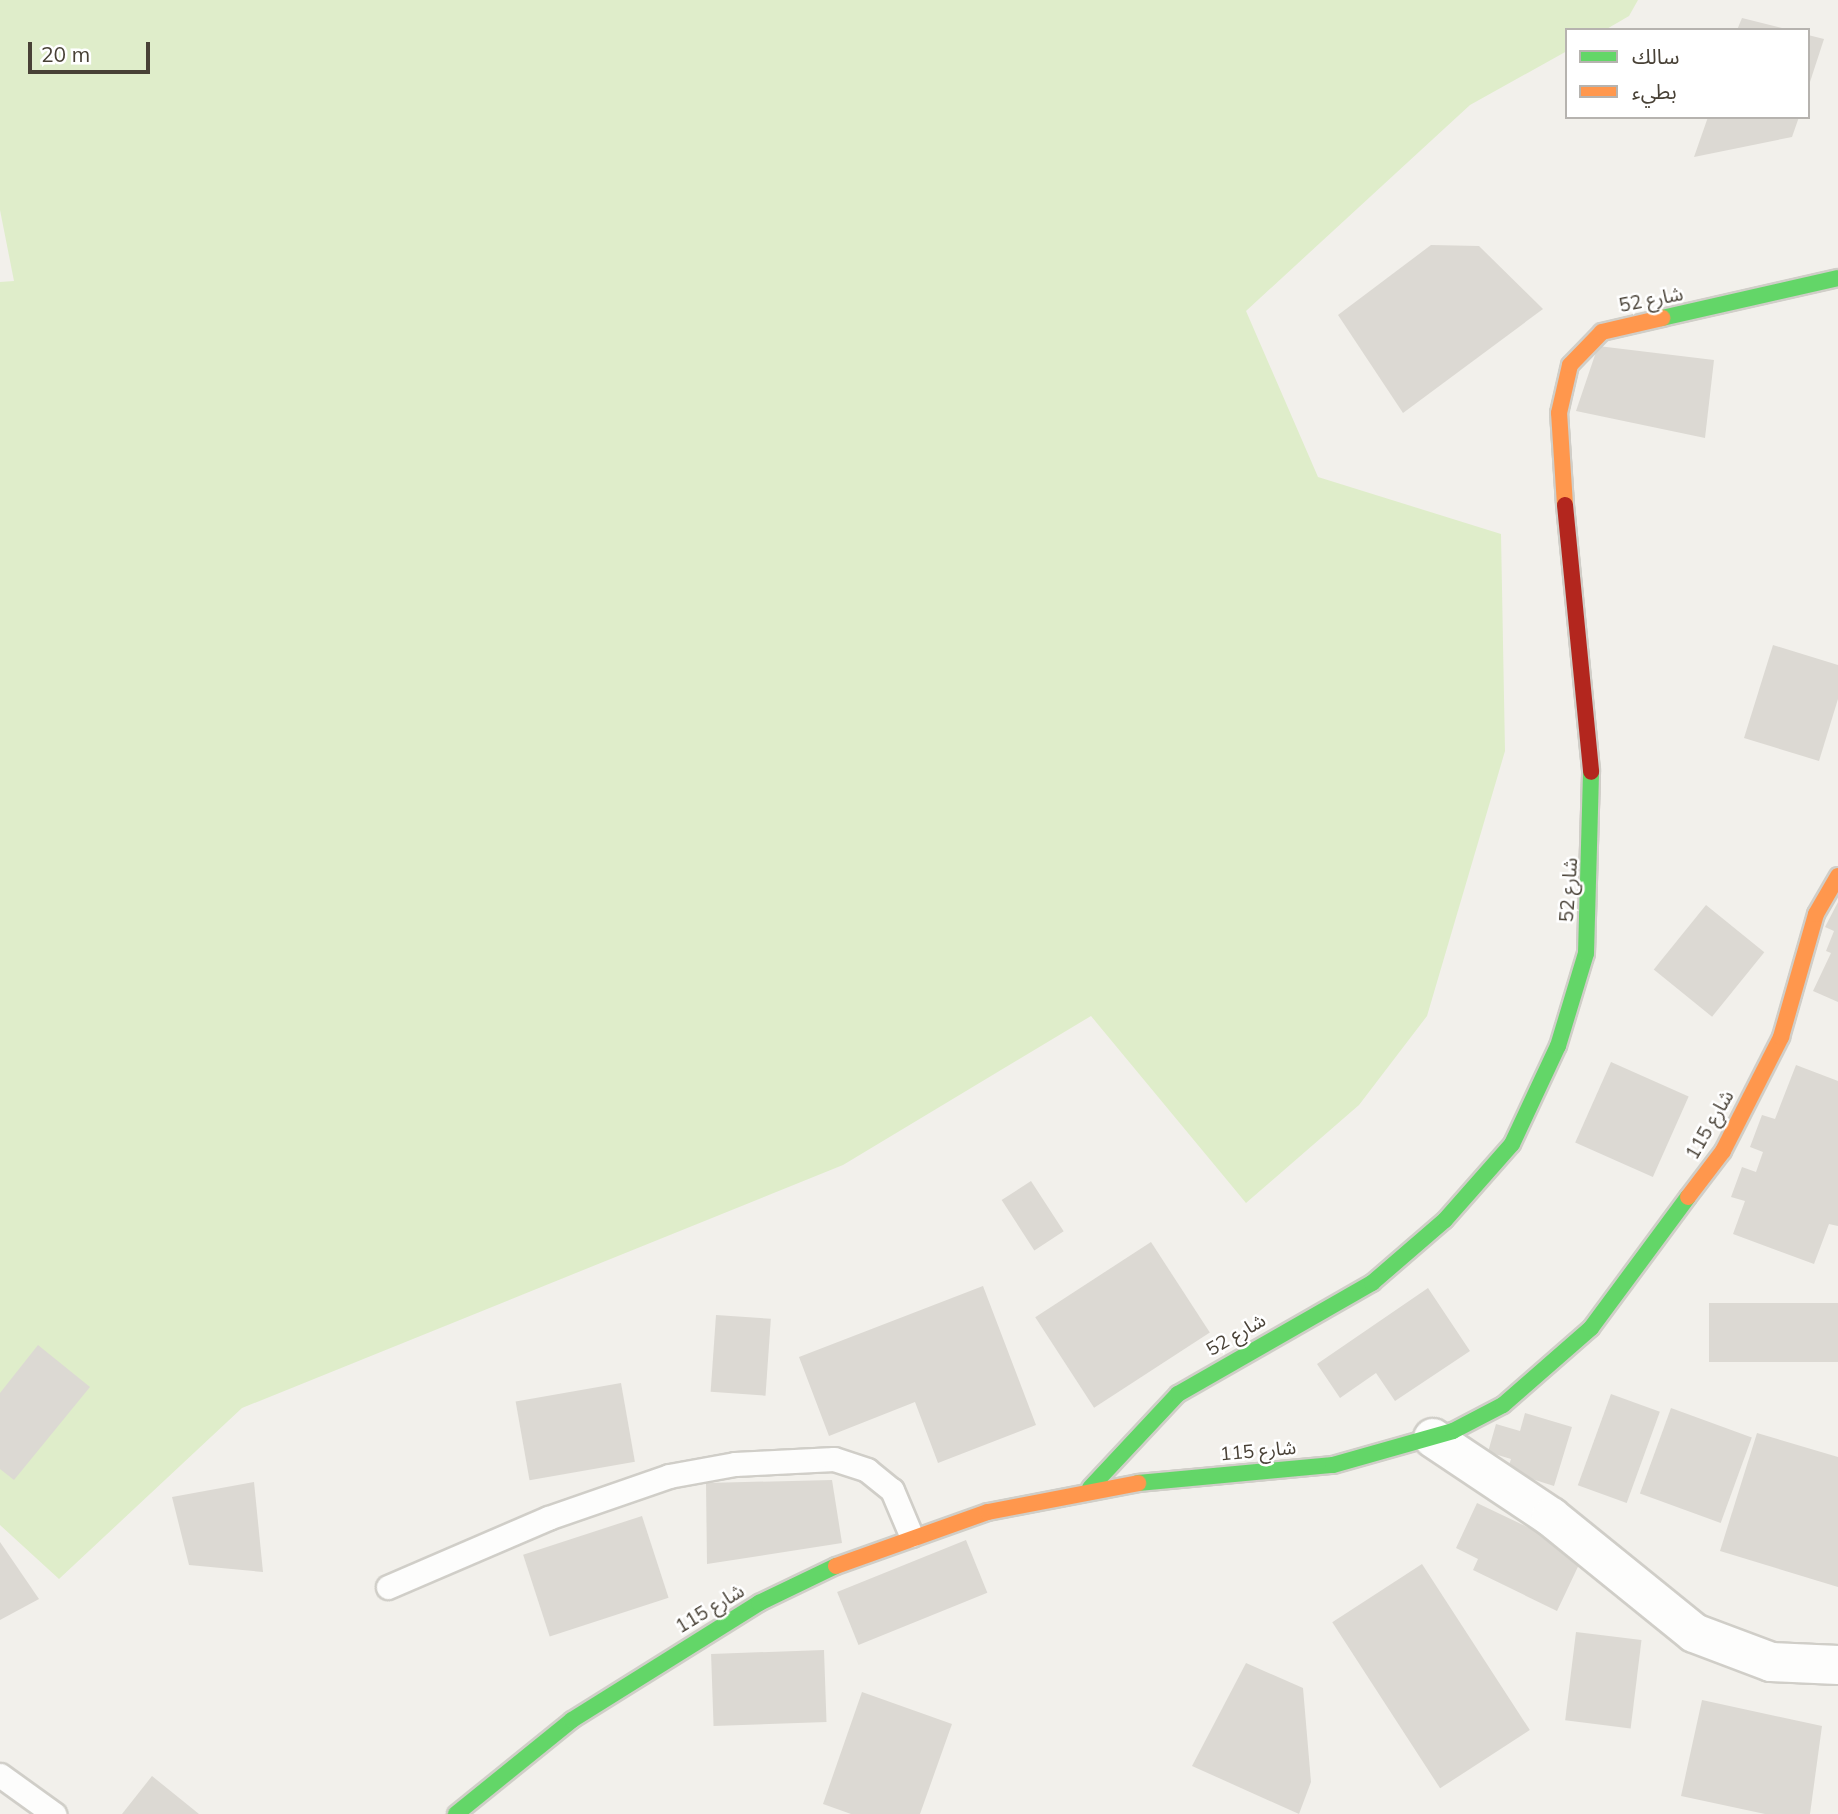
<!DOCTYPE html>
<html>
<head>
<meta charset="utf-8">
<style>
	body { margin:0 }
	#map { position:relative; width:1838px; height:1814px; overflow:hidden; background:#f2f0eb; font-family:Mulish,"Noto Sans Arabic",sans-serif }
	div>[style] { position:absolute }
	.green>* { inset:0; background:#dfedca }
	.building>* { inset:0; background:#dcd9d3; transform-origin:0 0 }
	.roads { filter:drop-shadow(2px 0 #d0cec8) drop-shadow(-2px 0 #d0cec8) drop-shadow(0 2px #d0cec8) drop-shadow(0 -2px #d0cec8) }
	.lane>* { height:23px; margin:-11.5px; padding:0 11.5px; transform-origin:11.5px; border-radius:11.5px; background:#fdfdfc }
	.street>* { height:38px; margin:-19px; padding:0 19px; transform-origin:19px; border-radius:19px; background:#fdfdfc }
	.fast>* { height:16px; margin:-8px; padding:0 8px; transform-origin:8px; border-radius:8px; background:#63d668 }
	.slow>* { height:16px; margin:-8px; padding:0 8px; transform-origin:8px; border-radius:8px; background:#ff974d }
	.jam>* { height:16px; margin:-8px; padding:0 8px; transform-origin:8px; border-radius:8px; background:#b3261e }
	span { translate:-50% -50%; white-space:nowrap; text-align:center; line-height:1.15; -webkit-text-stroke:5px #fff; paint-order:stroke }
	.street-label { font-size:19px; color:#484136 }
	.legend { position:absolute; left:1565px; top:28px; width:245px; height:91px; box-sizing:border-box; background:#fff; border:2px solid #b6b3af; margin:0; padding:9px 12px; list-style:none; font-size:21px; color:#484136 }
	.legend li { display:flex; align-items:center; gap:14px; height:35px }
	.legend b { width:35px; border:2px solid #b6b3af }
	.scale { position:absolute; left:28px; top:42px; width:122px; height:32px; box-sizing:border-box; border:4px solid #484136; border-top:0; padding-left:9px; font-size:21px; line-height:24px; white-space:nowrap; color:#484136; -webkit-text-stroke:5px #fff; paint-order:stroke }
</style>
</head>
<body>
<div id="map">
	<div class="green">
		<i style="clip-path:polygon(0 0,1638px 0,1629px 16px,1605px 30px,1567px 30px,1567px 51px,1470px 105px,1246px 311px,1318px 477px,1501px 534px,1505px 751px,1427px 1016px,1359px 1105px,1246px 1203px,1091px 1016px,843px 1165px,242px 1408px,59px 1579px,0 1525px,0 282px,14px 281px,0 210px)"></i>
	</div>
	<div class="building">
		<i style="clip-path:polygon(1742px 18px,1786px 29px,1786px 30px,1737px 30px)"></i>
		<i style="clip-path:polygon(1808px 35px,1824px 39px,1809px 85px,1808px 85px)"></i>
		<i style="clip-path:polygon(1708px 117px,1799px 117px,1792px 137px,1694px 157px)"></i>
		<i style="clip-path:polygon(1431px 245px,1479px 246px,1543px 309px,1403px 413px,1338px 315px)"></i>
		<i style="clip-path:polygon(1598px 346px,1714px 360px,1705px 438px,1576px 411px)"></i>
		<i style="clip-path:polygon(1773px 645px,1838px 665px,1838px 699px,1819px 761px,1744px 738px)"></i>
		<i style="clip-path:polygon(1838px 902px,1838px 1002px,1813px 991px,1831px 953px,1826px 951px,1834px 931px,1825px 927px)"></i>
		<i style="left:1706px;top:905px;width:75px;height:83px;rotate:39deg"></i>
		<i style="left:1611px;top:1062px;width:85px;height:88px;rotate:24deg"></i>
		<i style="clip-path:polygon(1796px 1065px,1838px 1081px,1838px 1226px,1829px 1224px,1814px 1264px,1733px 1234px,1745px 1201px,1731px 1197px,1742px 1167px,1756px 1172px,1763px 1152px,1750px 1147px,1762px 1115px,1775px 1119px)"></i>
		<i style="left:1031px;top:1181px;width:60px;height:35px;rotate:57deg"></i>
		<i style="left:1151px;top:1242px;width:108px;height:138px;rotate:57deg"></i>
		<i style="clip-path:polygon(983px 1286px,1036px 1425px,938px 1463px,915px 1402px,829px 1436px,799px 1357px)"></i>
		<i style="clip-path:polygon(1428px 1288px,1470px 1351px,1395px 1401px,1376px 1373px,1340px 1398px,1317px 1364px)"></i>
		<i style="left:1838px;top:1303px;width:59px;height:129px;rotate:90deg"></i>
		<i style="left:716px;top:1315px;width:55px;height:77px;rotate:4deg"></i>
		<i style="clip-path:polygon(38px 1345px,90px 1387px,14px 1480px,0 1469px,0 1393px)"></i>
		<i style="left:621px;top:1383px;width:80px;height:107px;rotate:80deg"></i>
		<i style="left:1611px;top:1394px;width:52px;height:97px;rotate:20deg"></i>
		<i style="left:1671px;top:1408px;width:86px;height:91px;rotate:20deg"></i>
		<i style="clip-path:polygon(1525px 1413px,1572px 1427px,1554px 1486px,1507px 1471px,1511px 1459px,1488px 1452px,1496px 1424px,1520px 1431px)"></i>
		<i style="clip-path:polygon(1757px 1433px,1838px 1457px,1838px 1587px,1720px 1551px)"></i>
		<i style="clip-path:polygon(832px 1480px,842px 1543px,707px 1564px,706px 1483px)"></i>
		<i style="clip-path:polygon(254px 1482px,263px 1572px,189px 1565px,172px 1497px)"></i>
		<i style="clip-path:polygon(1477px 1503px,1584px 1554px,1557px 1611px,1473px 1570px,1478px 1559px,1456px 1548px)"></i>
		<i style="left:642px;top:1516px;width:86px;height:125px;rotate:72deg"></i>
		<i style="left:966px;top:1540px;width:57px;height:139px;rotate:68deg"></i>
		<i style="clip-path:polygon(0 1542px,39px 1599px,0 1620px)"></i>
		<i style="left:1422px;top:1564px;width:198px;height:107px;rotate:57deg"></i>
		<i style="left:1576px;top:1632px;width:66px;height:89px;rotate:7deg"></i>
		<i style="left:824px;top:1650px;width:72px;height:113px;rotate:88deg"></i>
		<i style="clip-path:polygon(1246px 1663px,1303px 1688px,1311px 1782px,1299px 1814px,1192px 1766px)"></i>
		<i style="clip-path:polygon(862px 1692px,952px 1724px,920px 1814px,851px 1814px,823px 1804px)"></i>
		<i style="clip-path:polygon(1702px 1700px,1822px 1726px,1810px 1814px,1765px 1814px,1681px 1796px)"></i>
		<i style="clip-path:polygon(152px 1776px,199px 1814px,122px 1814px)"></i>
	</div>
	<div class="roads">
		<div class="lane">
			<i style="left:388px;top:1587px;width:174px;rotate:-23.3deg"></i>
			<i style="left:548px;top:1518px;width:128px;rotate:-19.1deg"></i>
			<i style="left:669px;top:1476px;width:67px;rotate:-10.3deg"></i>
			<i style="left:735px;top:1464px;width:99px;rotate:-2.9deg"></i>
			<i style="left:834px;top:1459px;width:35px;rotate:18deg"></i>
			<i style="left:867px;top:1470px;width:32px;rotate:39deg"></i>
			<i style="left:892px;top:1490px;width:49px;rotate:67.1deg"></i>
			<i style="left:0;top:1775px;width:67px;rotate:35.8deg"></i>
		</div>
		<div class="street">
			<i style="left:1433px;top:1438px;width:142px;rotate:33.8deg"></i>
			<i style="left:1551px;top:1517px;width:184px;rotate:39deg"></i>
			<i style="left:1694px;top:1633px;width:82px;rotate:20.6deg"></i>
			<i style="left:1771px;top:1662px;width:67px;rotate:2.6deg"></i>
		</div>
		<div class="fast">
			<i style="left:1662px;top:318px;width:180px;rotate:-12.8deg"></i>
			<i style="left:1138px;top:1483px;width:196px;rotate:-5.3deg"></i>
			<i style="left:1333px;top:1465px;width:125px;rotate:-15.8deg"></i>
			<i style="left:1453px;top:1431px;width:56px;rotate:-27.5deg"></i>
			<i style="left:1503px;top:1405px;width:117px;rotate:-41.2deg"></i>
			<i style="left:1591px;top:1328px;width:163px;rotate:-53.5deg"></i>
			<i style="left:1090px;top:1488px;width:129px;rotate:-46.9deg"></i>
			<i style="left:1178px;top:1394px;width:224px;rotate:-29.8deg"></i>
			<i style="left:1372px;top:1283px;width:96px;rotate:-40.8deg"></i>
			<i style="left:1445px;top:1220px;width:101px;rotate:-48.6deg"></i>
			<i style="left:1512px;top:1144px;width:108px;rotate:-64.9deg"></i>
			<i style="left:1558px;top:1046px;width:97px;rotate:-73.2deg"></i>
			<i style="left:1586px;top:953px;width:181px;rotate:-88.4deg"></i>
			<i style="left:456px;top:1814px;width:149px;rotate:-39deg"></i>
			<i style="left:572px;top:1720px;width:221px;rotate:-32deg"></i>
			<i style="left:759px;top:1603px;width:85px;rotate:-25.7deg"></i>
		</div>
		<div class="slow">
			<i style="left:1565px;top:505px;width:92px;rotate:-93.7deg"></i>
			<i style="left:1559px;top:413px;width:49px;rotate:-77.1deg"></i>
			<i style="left:1570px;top:365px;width:46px;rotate:-45.9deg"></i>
			<i style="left:1602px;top:332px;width:62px;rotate:-13.1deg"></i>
			<i style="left:1688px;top:1197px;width:58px;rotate:-52.7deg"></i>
			<i style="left:1723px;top:1151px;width:128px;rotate:-63deg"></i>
			<i style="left:1781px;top:1037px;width:128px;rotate:-74.1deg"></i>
			<i style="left:1816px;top:914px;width:44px;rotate:-59.9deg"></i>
			<i style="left:836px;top:1566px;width:161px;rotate:-19.6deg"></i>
			<i style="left:988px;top:1512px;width:153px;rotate:-10.9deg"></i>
		</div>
		<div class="jam">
			<i style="left:1565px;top:505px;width:268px;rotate:84.4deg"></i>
		</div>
	</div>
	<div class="street-label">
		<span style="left:1651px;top:300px;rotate:-11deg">شارع 52</span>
		<span style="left:1569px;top:890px;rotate:-86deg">شارع 52</span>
		<span style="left:1710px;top:1125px;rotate:-60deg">شارع 115</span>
		<span style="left:1236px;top:1335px;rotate:-30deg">شارع 52</span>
		<span style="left:1258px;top:1451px;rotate:-5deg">شارع 115</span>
		<span style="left:710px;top:1609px;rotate:-31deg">شارع 115</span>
	</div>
	<ul class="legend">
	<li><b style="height:9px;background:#63d668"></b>سالك</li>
	<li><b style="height:9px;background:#ff974d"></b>بطيء</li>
	</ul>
	<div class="scale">20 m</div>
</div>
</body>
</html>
